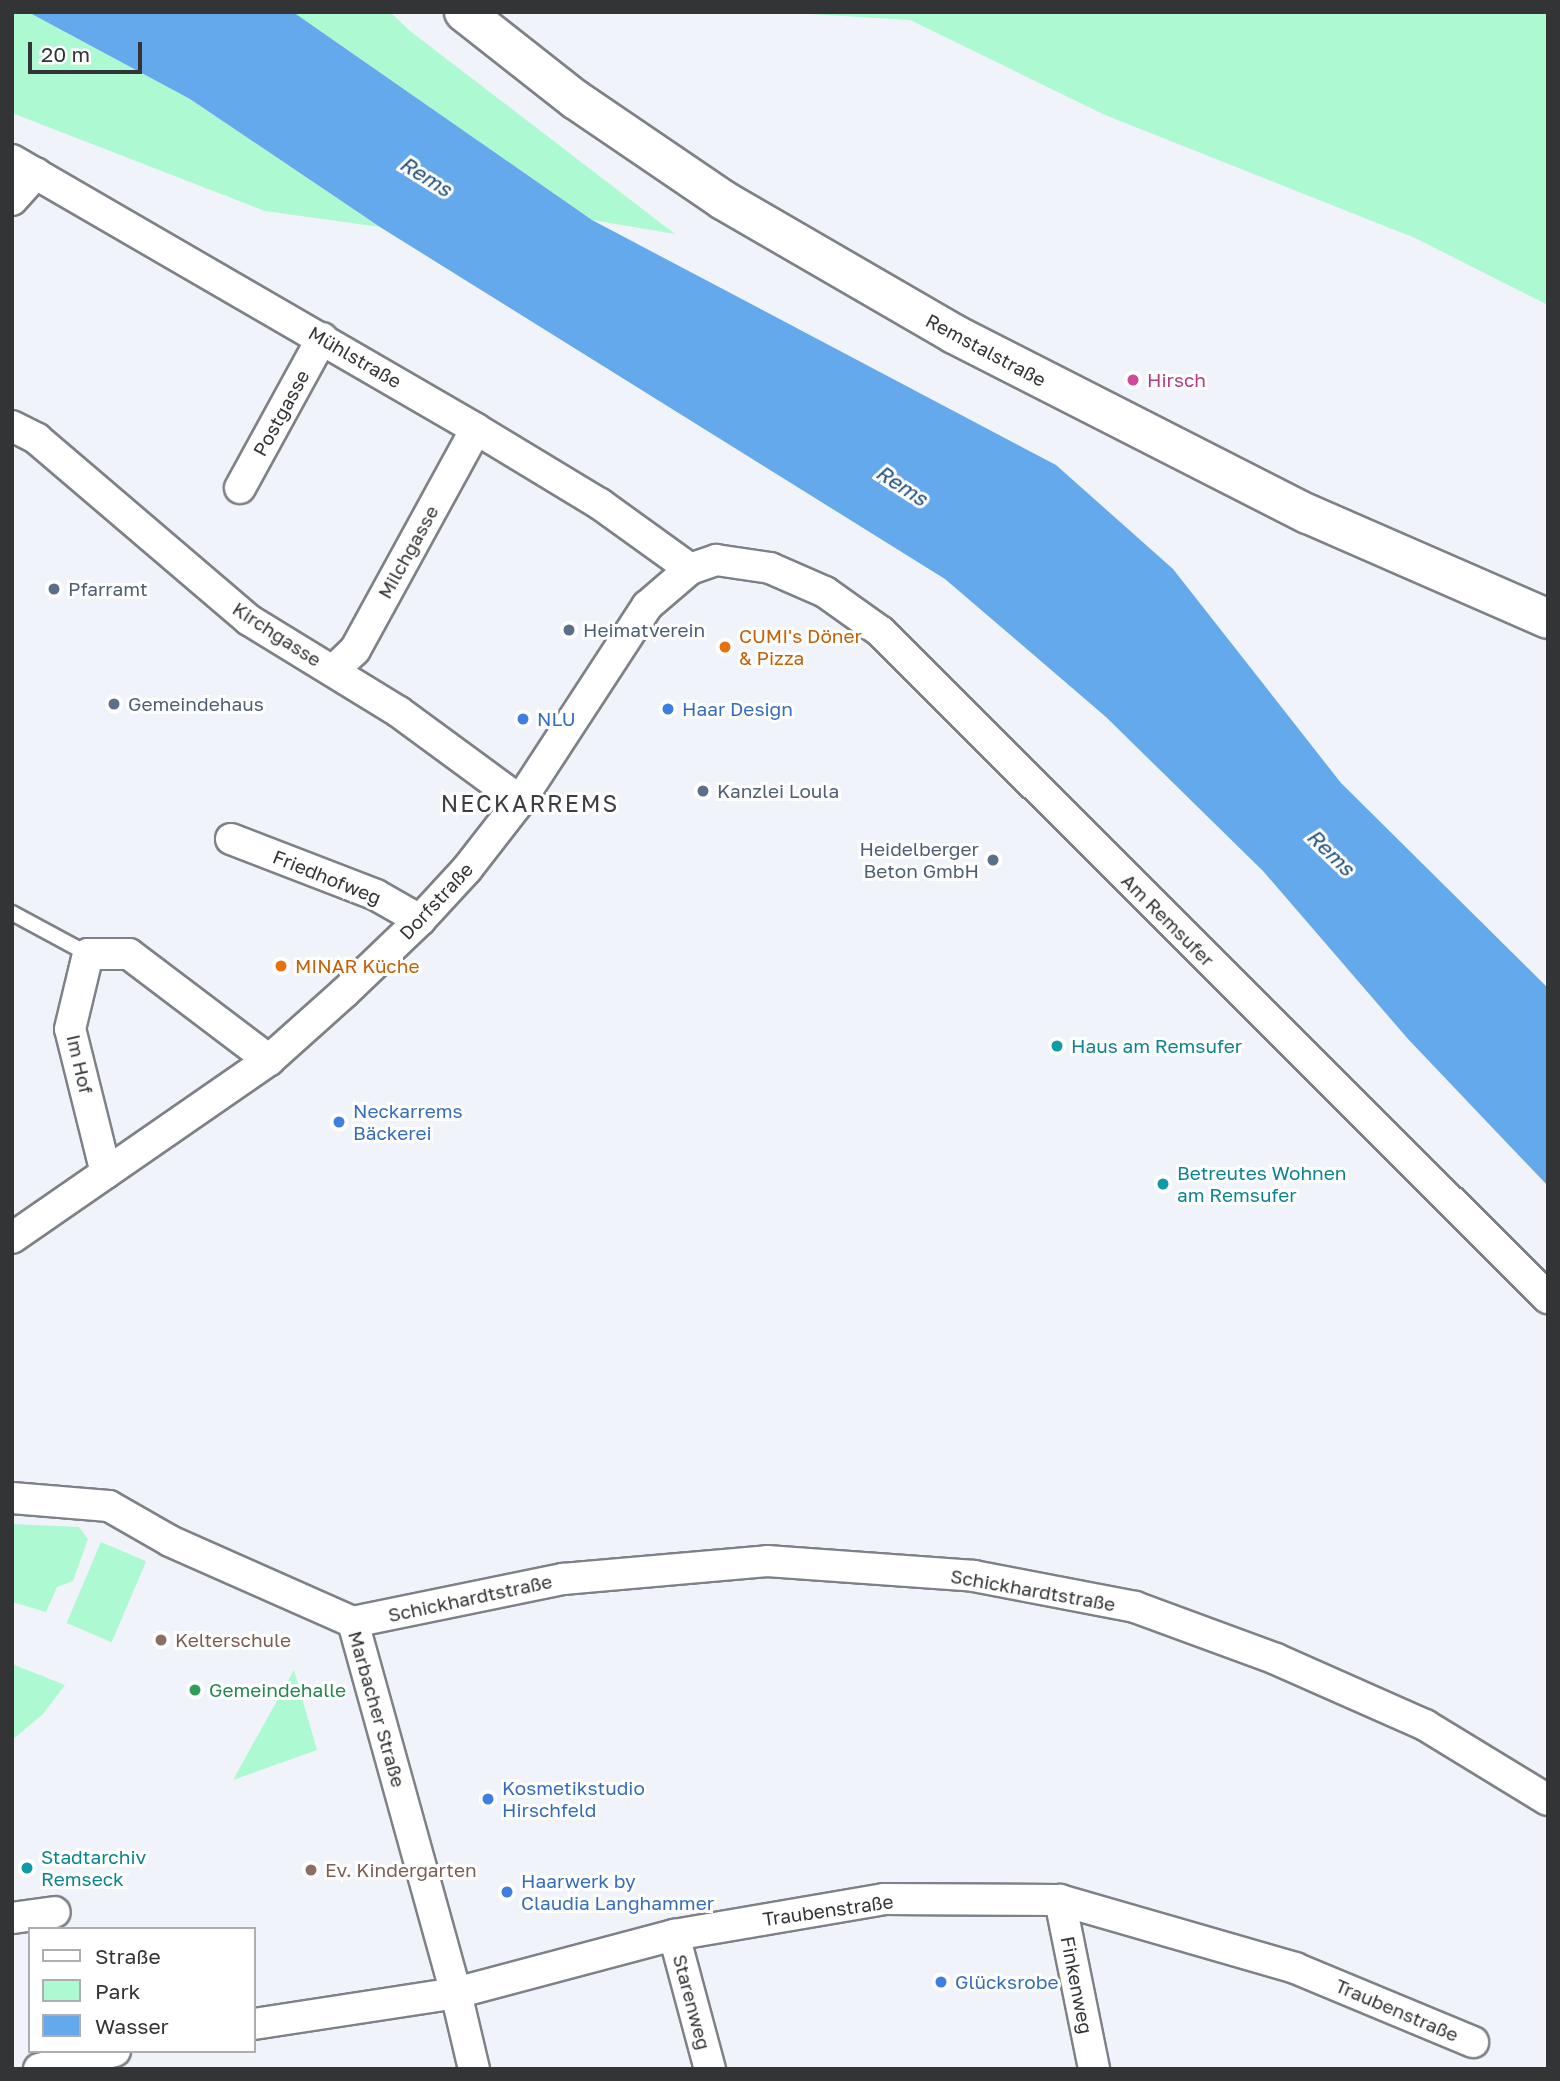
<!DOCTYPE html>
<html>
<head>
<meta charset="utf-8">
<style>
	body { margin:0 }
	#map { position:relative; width:1560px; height:2081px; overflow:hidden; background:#f0f3fa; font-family:"Golos Text",sans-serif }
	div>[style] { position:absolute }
	.green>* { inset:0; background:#adf9d1; transform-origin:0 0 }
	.water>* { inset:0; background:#64a9eb }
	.roads { filter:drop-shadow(2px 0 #7e8187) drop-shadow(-2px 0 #7e8187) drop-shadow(0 2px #7e8187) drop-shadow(0 -2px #7e8187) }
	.lane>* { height:14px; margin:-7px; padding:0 7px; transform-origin:7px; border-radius:7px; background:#fff }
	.street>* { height:30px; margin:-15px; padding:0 15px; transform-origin:15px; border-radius:15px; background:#fff }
	.secondary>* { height:38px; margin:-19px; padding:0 19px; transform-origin:19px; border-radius:19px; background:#fff }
	.dots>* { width:19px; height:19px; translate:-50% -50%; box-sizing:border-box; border:4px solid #fff; border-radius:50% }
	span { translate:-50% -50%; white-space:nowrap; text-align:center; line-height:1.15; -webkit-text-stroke:6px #fff; paint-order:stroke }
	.street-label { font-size:19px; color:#333436 }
	.hotel-label { font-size:19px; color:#b23c85 }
	.left { translate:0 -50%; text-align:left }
	.service-label { font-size:19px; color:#4e5e75 }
	.right { translate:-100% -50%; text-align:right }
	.food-label { font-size:19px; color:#c56008 }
	.shop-label { font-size:19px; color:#366cbe }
	.culture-label { font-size:19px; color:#0d838f }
	.education-label { font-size:19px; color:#785e54 }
	.leisure-label { font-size:19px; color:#27864d }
	.water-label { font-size:21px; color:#20507c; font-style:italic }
	.quarter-label { font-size:23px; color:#3c3e44; letter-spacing:2px }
	.frame { position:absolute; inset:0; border:14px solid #333436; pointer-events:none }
	.legend { position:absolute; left:28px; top:1927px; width:228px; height:126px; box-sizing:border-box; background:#fff; border:2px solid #adaeaf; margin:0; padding:9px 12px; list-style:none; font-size:21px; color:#333436 }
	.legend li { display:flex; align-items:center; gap:14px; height:35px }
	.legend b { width:35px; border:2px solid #adaeaf }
	.scale { position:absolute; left:28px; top:42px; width:114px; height:32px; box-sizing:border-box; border:4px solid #333436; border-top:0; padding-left:9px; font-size:21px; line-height:24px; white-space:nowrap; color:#333436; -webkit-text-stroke:5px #fff; paint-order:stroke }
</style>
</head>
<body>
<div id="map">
	<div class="green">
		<i style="clip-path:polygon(12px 12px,28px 12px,190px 99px,380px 227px,265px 211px,12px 113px)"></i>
		<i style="clip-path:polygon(293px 12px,390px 12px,410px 31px,675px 234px,592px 220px)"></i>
		<i style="clip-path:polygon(776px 12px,1548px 12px,1548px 305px,1415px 238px,1105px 115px,910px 20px)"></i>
		<i style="clip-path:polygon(12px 1524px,79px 1527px,88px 1539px,73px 1581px,57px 1587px,46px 1612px,12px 1602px)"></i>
		<i style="left:101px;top:1542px;width:49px;height:88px;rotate:23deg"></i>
		<i style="clip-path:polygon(12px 1664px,65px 1685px,43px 1714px,12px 1740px)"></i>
		<i style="clip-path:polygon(294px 1670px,317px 1750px,233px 1780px)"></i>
	</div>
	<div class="water">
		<i style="clip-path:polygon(28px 12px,293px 12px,592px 220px,1056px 465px,1173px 569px,1341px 783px,1548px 988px,1548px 1186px,1408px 1039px,1263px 871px,1106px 717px,945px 579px,380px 227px,190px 99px)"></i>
	</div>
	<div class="roads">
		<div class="lane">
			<i style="left:12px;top:913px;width:86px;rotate:28.3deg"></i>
		</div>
		<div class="street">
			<i style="left:12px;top:160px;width:536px;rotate:30.1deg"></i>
			<i style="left:476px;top:429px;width:145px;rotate:31.2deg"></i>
			<i style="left:600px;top:504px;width:111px;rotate:35.8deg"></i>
			<i style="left:12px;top:200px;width:36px;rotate:-48deg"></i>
			<i style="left:12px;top:426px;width:28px;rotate:27deg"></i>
			<i style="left:37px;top:439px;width:279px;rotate:40.5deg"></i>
			<i style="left:249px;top:620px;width:176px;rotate:31.5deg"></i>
			<i style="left:399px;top:712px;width:150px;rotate:36.3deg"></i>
			<i style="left:240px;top:488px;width:171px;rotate:-61.3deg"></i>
			<i style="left:334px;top:670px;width:29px;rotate:-44deg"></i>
			<i style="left:355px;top:650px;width:252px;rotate:-61.3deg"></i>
			<i style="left:231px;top:839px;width:155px;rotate:21.1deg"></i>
			<i style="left:376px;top:895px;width:51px;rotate:29.6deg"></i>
			<i style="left:106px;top:1173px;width:148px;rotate:-104deg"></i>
			<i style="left:70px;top:1029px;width:77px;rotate:-76.5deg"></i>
			<i style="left:88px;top:954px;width:41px"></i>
			<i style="left:129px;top:954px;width:176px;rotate:37.1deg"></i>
			<i style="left:12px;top:1238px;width:313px;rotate:-34.7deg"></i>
			<i style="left:269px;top:1060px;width:101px;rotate:-41.8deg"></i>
			<i style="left:344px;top:993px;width:105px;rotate:-43.8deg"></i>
			<i style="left:420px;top:920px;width:69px;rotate:-47.3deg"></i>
			<i style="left:467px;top:869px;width:86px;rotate:-52.1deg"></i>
			<i style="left:520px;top:801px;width:233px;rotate:-56.9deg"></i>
			<i style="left:647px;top:606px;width:57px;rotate:-40.7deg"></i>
			<i style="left:690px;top:569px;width:28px;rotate:-19deg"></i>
			<i style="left:716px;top:560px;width:55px;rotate:8.4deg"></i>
			<i style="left:770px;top:568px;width:60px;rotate:23.6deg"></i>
			<i style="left:825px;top:592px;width:69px;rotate:35.5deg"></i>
			<i style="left:881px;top:632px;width:943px;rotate:44.96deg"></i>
			<i style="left:12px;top:1498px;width:97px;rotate:4.7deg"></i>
			<i style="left:109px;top:1506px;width:70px;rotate:29.8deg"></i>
			<i style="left:170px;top:1541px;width:200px;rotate:23.9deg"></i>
			<i style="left:353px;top:1622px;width:385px;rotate:74.5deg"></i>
			<i style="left:456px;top:1993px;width:78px;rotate:76.7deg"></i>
			<i style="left:353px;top:1622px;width:214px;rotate:-11.6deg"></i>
			<i style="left:563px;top:1579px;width:205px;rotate:-5deg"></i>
			<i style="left:767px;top:1561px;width:208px;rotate:4.1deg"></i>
			<i style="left:974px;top:1576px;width:164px;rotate:10.9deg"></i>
			<i style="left:1135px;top:1607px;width:150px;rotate:20.2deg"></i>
			<i style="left:1276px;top:1659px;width:163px;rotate:23.9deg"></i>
			<i style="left:1425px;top:1725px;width:144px;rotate:31.4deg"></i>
			<i style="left:1060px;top:1900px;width:172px;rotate:78.6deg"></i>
			<i style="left:12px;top:1918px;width:43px;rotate:-7.9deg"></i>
			<i style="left:674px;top:1935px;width:139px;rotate:75deg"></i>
			<i style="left:254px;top:2024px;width:204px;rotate:-8.7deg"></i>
			<i style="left:456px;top:1993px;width:226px;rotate:-14.9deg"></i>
			<i style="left:674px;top:1935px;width:213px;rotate:-9.7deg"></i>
			<i style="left:884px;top:1899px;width:176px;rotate:0.3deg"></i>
			<i style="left:1060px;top:1900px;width:245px;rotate:16.1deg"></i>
			<i style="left:1295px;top:1968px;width:193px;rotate:22.6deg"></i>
			<i style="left:39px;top:2069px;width:78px;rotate:-13.3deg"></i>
		</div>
		<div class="secondary">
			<i style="left:464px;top:12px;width:142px;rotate:38.2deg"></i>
			<i style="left:576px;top:100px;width:178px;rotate:34.2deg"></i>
			<i style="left:723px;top:200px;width:267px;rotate:30.1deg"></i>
			<i style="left:954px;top:334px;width:397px;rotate:27deg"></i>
			<i style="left:1308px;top:514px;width:262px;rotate:23.6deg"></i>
		</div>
	</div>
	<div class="dots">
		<i style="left:1133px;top:380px;background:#d1479c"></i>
		<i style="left:54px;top:589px;background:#5c6f8a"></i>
		<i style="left:569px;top:630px;background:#5c6f8a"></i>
		<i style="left:725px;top:647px;background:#e8710a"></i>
		<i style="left:114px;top:704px;background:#5c6f8a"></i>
		<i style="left:668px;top:709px;background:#3f7fe0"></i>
		<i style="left:523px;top:719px;background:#3f7fe0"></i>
		<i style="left:703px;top:791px;background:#5c6f8a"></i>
		<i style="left:993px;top:860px;background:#5c6f8a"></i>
		<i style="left:281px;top:966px;background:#e8710a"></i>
		<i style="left:1057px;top:1046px;background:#0f9aa8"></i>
		<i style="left:339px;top:1122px;background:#3f7fe0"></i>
		<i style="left:1163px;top:1184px;background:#0f9aa8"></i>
		<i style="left:161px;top:1640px;background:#8d6e63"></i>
		<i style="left:195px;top:1690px;background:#2e9e5b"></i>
		<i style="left:488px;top:1799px;background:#3f7fe0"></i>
		<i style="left:27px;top:1868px;background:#0f9aa8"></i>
		<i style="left:311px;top:1870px;background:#8d6e63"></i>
		<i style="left:507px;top:1892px;background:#3f7fe0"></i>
		<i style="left:941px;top:1982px;background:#3f7fe0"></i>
	</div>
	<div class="street-label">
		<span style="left:986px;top:350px;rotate:28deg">Remstalstraße</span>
		<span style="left:355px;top:357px;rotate:30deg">Mühlstraße</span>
		<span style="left:281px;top:413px;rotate:-61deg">Postgasse</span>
		<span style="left:408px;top:552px;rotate:-61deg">Milchgasse</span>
		<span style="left:277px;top:634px;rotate:33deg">Kirchgasse</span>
		<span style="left:327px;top:877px;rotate:22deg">Friedhofweg</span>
		<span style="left:436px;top:901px;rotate:-47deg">Dorfstraße</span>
		<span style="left:1168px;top:920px;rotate:45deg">Am Remsufer</span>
		<span style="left:80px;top:1064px;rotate:77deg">Im Hof</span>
		<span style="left:1033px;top:1590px;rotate:10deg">Schickhardtstraße</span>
		<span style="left:470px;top:1598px;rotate:-12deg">Schickhardtstraße</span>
		<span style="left:377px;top:1709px;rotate:74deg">Marbacher Straße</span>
		<span style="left:828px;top:1910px;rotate:-8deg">Traubenstraße</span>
		<span style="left:1077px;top:1985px;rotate:79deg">Finkenweg</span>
		<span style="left:692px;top:2002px;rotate:75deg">Starenweg</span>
		<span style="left:1397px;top:2010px;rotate:23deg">Traubenstraße</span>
	</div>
	<div class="hotel-label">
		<span class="left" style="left:1147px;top:380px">Hirsch</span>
	</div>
	<div class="service-label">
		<span class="left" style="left:68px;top:589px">Pfarramt</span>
		<span class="left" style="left:583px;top:630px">Heimatverein</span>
		<span class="left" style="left:128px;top:704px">Gemeindehaus</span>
		<span class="left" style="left:717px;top:791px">Kanzlei Loula</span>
		<span class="right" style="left:979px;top:860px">Heidelberger<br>Beton GmbH</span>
	</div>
	<div class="food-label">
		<span class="left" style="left:739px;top:647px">CUMI's Döner<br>&amp; Pizza</span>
		<span class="left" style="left:295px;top:966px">MINAR Küche</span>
	</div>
	<div class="shop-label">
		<span class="left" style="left:682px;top:709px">Haar Design</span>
		<span class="left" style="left:537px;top:719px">NLU</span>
		<span class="left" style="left:353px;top:1122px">Neckarrems<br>Bäckerei</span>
		<span class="left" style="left:502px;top:1799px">Kosmetikstudio<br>Hirschfeld</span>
		<span class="left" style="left:521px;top:1892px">Haarwerk by<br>Claudia Langhammer</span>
		<span class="left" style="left:955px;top:1982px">Glücksrobe</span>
	</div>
	<div class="culture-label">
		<span class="left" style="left:1071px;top:1046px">Haus am Remsufer</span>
		<span class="left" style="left:1177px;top:1184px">Betreutes Wohnen<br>am Remsufer</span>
		<span class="left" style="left:41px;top:1868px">Stadtarchiv<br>Remseck</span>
	</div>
	<div class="education-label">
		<span class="left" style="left:175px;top:1640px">Kelterschule</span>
		<span class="left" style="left:325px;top:1870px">Ev. Kindergarten</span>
	</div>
	<div class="leisure-label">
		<span class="left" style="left:209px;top:1690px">Gemeindehalle</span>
	</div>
	<div class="water-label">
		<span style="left:426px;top:176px;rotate:32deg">Rems</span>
		<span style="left:902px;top:485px;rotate:33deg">Rems</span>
		<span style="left:1331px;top:852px;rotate:44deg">Rems</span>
	</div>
	<div class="quarter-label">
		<span style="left:530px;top:803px">NECKARREMS</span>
	</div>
	<div class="frame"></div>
	<ul class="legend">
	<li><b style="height:9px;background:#fff"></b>Straße</li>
	<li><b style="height:19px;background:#adf9d1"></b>Park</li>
	<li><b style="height:19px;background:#64a9eb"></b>Wasser</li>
	</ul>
	<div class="scale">20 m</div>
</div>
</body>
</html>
